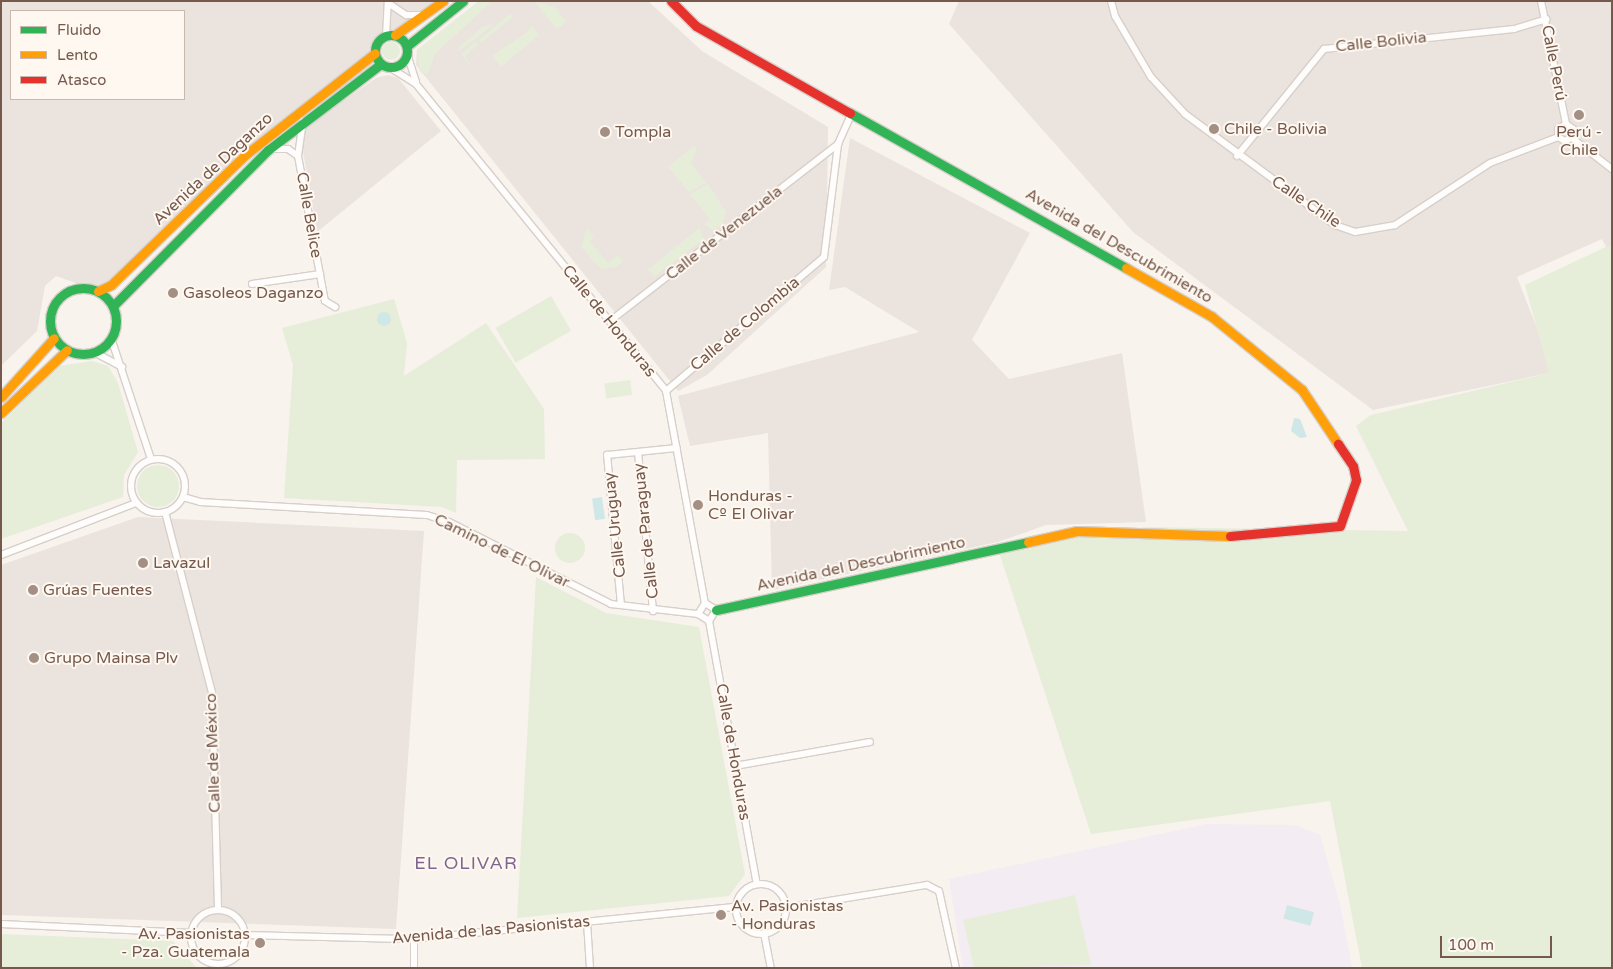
<!DOCTYPE html>
<html>
<head>
<meta charset="utf-8">
<style>
	body { margin:0 }
	#map { position:relative; width:1613px; height:969px; overflow:hidden; background:#f8f3ed; font-family:"Varela Round",sans-serif }
	div>[style] { position:absolute }
	.industrial>* { inset:0; background:#ebe3de }
	.education>* { inset:0; background:#f4ecf3 }
	.green>* { inset:0; background:#e6eed9; transform-origin:0 0 }
	.round { border-radius:50% }
	.water>* { inset:0; background:#cfe7e7; transform-origin:0 0 }
	.roads { filter:drop-shadow(1px 0 #d6cfca) drop-shadow(-1px 0 #d6cfca) drop-shadow(0 1px #d6cfca) drop-shadow(0 -1px #d6cfca) }
	.street>* { height:6px; margin:-3px; padding:0 3px; transform-origin:3px; border-radius:3px; background:#fefdfc }
	.street>.ring { margin:-3px; padding:0; box-sizing:content-box; background:none; border:6px solid #fefdfc; border-radius:50% }
	.fast>* { height:9px; margin:-4.5px; padding:0 4.5px; transform-origin:4.5px; border-radius:4.5px; background:#30b455 }
	.fast>.ring { margin:-4.5px; padding:0; box-sizing:content-box; background:none; border:9px solid #30b455; border-radius:50% }
	.slow>* { height:9px; margin:-4.5px; padding:0 4.5px; transform-origin:4.5px; border-radius:4.5px; background:#ff9f0a }
	.jam>* { height:9px; margin:-4.5px; padding:0 4.5px; transform-origin:4.5px; border-radius:4.5px; background:#e5322d }
	.dots>* { width:14px; height:14px; translate:-50% -50%; box-sizing:border-box; border:2px solid #fef8f0; border-radius:50% }
	span { translate:-50% -50%; white-space:nowrap; text-align:center; line-height:1.15; -webkit-text-stroke:4px #fef8f0; paint-order:stroke }
	.street-label { font-size:16px; color:#76594d }
	.poi-label { font-size:16px; color:#76594d }
	.left { translate:0 -50%; text-align:left }
	.right { translate:-100% -50%; text-align:right }
	.neighbourhood-label { font-size:18px; color:#7f6691; letter-spacing:1px }
	.frame { position:absolute; inset:0; border:2px solid #76594d; pointer-events:none }
	.legend { position:absolute; left:10px; top:10px; width:175px; height:90px; box-sizing:border-box; background:#fef8f0; border:1px solid #c8b8af; margin:0; padding:6px 9px; list-style:none; font-size:15px; color:#76594d }
	.legend li { display:flex; align-items:center; gap:10px; height:25px }
	.legend b { width:25px; border:1px solid #c8b8af }
	.scale { position:absolute; left:1440px; top:936px; width:112px; height:22px; box-sizing:border-box; border:2px solid #76594d; border-top:0; padding-left:6px; font-size:15px; line-height:18px; white-space:nowrap; color:#76594d; -webkit-text-stroke:4px #fef8f0; paint-order:stroke }
</style>
</head>
<body>
<div id="map">
	<div class="industrial">
		<i style="clip-path:polygon(evenodd,1px 1px,443px 1px,395px 35px,382px 38px,375px 53px,245px 155px,111px 285px,98px 291px,56px 276px,45px 286px,37px 331px,1px 366px,1px 1px,11px 11px,184px 11px,184px 99px,11px 99px,11px 11px)"></i>
		<i style="clip-path:polygon(479px 1px,648px 1px,702px 51px,828px 127px,826px 267px,707px 375px,678px 391px,416px 65px,417px 50px)"></i>
		<i style="clip-path:polygon(959px 1px,1612px 1px,1612px 258px,1602px 239px,1517px 277px,1554px 372px,1373px 410px,1133px 232px,949px 24px)"></i>
		<i style="clip-path:polygon(388px 75px,398px 78px,441px 131px,317px 232px,301px 140px,305px 127px,376px 78px)"></i>
		<i style="clip-path:polygon(850px 138px,1030px 233px,972px 340px,1009px 379px,1122px 353px,1146px 522px,1046px 525px,998px 542px,772px 590px,768px 433px,690px 446px,678px 396px,919px 332px,845px 287px,829px 290px)"></i>
		<i style="clip-path:polygon(138px 517px,424px 531px,396px 929px,1px 915px,1px 565px)"></i>
	</div>
	<div class="education">
		<i style="clip-path:polygon(1207px 824px,1295px 825px,1320px 835px,1341px 908px,1352px 968px,963px 968px,949px 879px)"></i>
	</div>
	<div class="green">
		<i style="clip-path:polygon(479px 1px,492px 1px,435px 54px,428px 74px,420px 72px,417px 50px)"></i>
		<i style="clip-path:polygon(534px 1px,555px 7px,566px 22px,557px 29px)"></i>
		<i style="clip-path:polygon(510px 14px,513px 17px,481px 43px,479px 40px)"></i>
		<i style="clip-path:polygon(494px 24px,483px 33px,458px 52px,460px 46px,484px 26px)"></i>
		<i style="clip-path:polygon(531px 25px,539px 35px,501px 67px,492px 56px,529px 31px)"></i>
		<i class="round" style="left:382px;top:42px;width:18px;height:18px"></i>
		<i style="clip-path:polygon(475px 42px,478px 45px,465px 56px,473px 69px,461px 54px)"></i>
		<i style="clip-path:polygon(694px 146px,697px 149px,691px 163px,706px 183px,689px 192px,668px 167px)"></i>
		<i style="clip-path:polygon(708px 184px,726px 212px,722px 225px,713px 230px,704px 224px,710px 219px,690px 194px)"></i>
		<i style="clip-path:polygon(587px 228px,594px 237px,590px 241px,608px 263px,618px 255px,623px 261px,617px 267px,601px 269px,581px 247px)"></i>
		<i style="clip-path:polygon(699px 228px,704px 239px,654px 277px,648px 270px)"></i>
		<i style="clip-path:polygon(1612px 244px,1612px 968px,1362px 968px,1330px 801px,1091px 834px,996px 543px,1146px 527px,1408px 531px,1356px 426px,1371px 415px,1549px 373px,1525px 285px)"></i>
		<i style="left:551px;top:296px;width:40px;height:64px;rotate:60deg"></i>
		<i style="clip-path:polygon(394px 299px,407px 343px,404px 376px,486px 323px,544px 409px,545px 459px,457px 460px,456px 513px,442px 507px,284px 498px,293px 365px,282px 328px)"></i>
		<i style="clip-path:polygon(92px 361px,108px 366px,118px 383px,138px 452px,124px 475px,123px 497px,1px 539px,1px 423px,59px 366px)"></i>
		<i style="left:630px;top:380px;width:15px;height:26px;rotate:82deg"></i>
		<i class="round" style="left:137px;top:465px;width:42px;height:42px"></i>
		<i class="round" style="left:555px;top:533px;width:30px;height:30px"></i>
		<i style="clip-path:polygon(536px 577px,606px 613px,699px 627px,745px 874px,729px 896px,517px 918px)"></i>
		<i style="clip-path:polygon(1075px 895px,1091px 965px,974px 968px,963px 920px)"></i>
		<i style="clip-path:polygon(1px 934px,173px 941px,197px 968px,1px 968px)"></i>
	</div>
	<div class="water">
		<i class="round" style="left:377px;top:312px;width:14px;height:14px"></i>
		<i style="clip-path:polygon(1294px 418px,1300px 419px,1307px 437px,1300px 438px,1291px 431px)"></i>
		<i style="left:602px;top:497px;width:22px;height:10px;rotate:82deg"></i>
		<i style="left:1287px;top:905px;width:28px;height:14px;rotate:15deg"></i>
	</div>
	<div class="roads">
		<div class="street">
			<i style="left:1111px;top:1px;width:16px;rotate:75deg"></i>
			<i style="left:1115px;top:16px;width:71px;rotate:59.5deg"></i>
			<i style="left:1151px;top:77px;width:50px;rotate:47.4deg"></i>
			<i style="left:1185px;top:114px;width:187px;rotate:36.5deg"></i>
			<i style="left:1335px;top:225px;width:21px;rotate:19deg"></i>
			<i style="left:1355px;top:232px;width:41px;rotate:-9.9deg"></i>
			<i style="left:1395px;top:225px;width:113px;rotate:-33.1deg"></i>
			<i style="left:1490px;top:163px;width:73px;rotate:-20.9deg"></i>
			<i style="left:1541px;top:1px;width:126px;rotate:78.5deg"></i>
			<i style="left:388px;top:3px;width:22px;rotate:34deg"></i>
			<i style="left:406px;top:15px;width:16px"></i>
			<i style="left:386px;top:36px;width:34px;rotate:-87deg"></i>
			<i style="left:407px;top:54px;width:29px;rotate:72deg"></i>
			<i style="left:389px;top:67px;width:32px;rotate:32deg"></i>
			<i style="left:416px;top:84px;width:396px;rotate:50.8deg"></i>
			<i style="left:666px;top:391px;width:216px;rotate:79.6deg"></i>
			<i style="left:1558px;top:137px;width:8px;rotate:30deg"></i>
			<i style="left:1565px;top:141px;width:9px;rotate:-27deg"></i>
			<i style="left:1573px;top:137px;width:8px;rotate:-90deg"></i>
			<i style="left:1573px;top:129px;width:9px;rotate:-144deg"></i>
			<i style="left:1558px;top:137px;width:8px;rotate:-90deg"></i>
			<i style="left:1558px;top:129px;width:9px;rotate:-32deg"></i>
			<i style="left:1572px;top:138px;width:51px;rotate:37.8deg"></i>
			<i style="left:269px;top:149px;width:19px"></i>
			<i style="left:288px;top:149px;width:12px;rotate:35deg"></i>
			<i style="left:298px;top:156px;width:35px;rotate:-82deg"></i>
			<i style="left:298px;top:156px;width:147px;rotate:79.5deg"></i>
			<i style="left:325px;top:301px;width:12px;rotate:31deg"></i>
			<i style="left:1237px;top:156px;width:138px;rotate:-50.9deg"></i>
			<i style="left:1324px;top:49px;width:191px;rotate:-6deg"></i>
			<i style="left:1514px;top:29px;width:34px;rotate:-17deg"></i>
			<i style="left:252px;top:284px;width:69px;rotate:-8.4deg"></i>
			<i style="left:610px;top:321px;width:289px;rotate:-37.8deg"></i>
			<i style="left:111px;top:338px;width:127px;rotate:71.7deg"></i>
			<i style="left:94px;top:352px;width:32px;rotate:28deg"></i>
			<i style="left:666px;top:391px;width:207px;rotate:-40.3deg"></i>
			<i style="left:824px;top:257px;width:114px;rotate:-82.9deg"></i>
			<i style="left:838px;top:144px;width:32px;rotate:-66deg"></i>
			<i style="left:638px;top:452px;width:160px;rotate:84.6deg"></i>
			<i class="ring" style="left:131px;top:459px;width:48px;height:48px"></i>
			<i style="left:183px;top:497px;width:18px;rotate:16deg"></i>
			<i style="left:200px;top:502px;width:227px;rotate:3.3deg"></i>
			<i style="left:427px;top:515px;width:23px;rotate:18deg"></i>
			<i style="left:449px;top:522px;width:182px;rotate:26.8deg"></i>
			<i style="left:611px;top:604px;width:88px;rotate:6.6deg"></i>
			<i style="left:165px;top:512px;width:186px;rotate:75.4deg"></i>
			<i style="left:212px;top:692px;width:218px;rotate:88.4deg"></i>
			<i style="left:1px;top:555px;width:145px;rotate:-21.1deg"></i>
			<i style="left:705px;top:603px;width:13px;rotate:122deg"></i>
			<i style="left:698px;top:614px;width:13px;rotate:32deg"></i>
			<i style="left:705px;top:603px;width:13px;rotate:32deg"></i>
			<i style="left:716px;top:610px;width:13px;rotate:122deg"></i>
			<i style="left:621px;top:605px;width:151px;rotate:-95.3deg"></i>
			<i style="left:607px;top:455px;width:70px;rotate:-5.7deg"></i>
			<i style="left:709px;top:621px;width:267px;rotate:79.7deg"></i>
			<i style="left:735px;top:766px;width:137px;rotate:-10.1deg"></i>
			<i class="ring" style="left:736px;top:884px;width:44px;height:44px"></i>
			<i style="left:786px;top:908px;width:143px;rotate:-9.3deg"></i>
			<i style="left:927px;top:885px;width:13px;rotate:27deg"></i>
			<i style="left:939px;top:891px;width:79px;rotate:77.6deg"></i>
			<i class="ring" style="left:191px;top:910px;width:48px;height:48px"></i>
			<i style="left:587px;top:922px;width:46px;rotate:86.3deg"></i>
			<i style="left:1px;top:924px;width:190px;rotate:2.7deg"></i>
			<i style="left:764px;top:933px;width:36px;rotate:79deg"></i>
			<i style="left:245px;top:935px;width:169px;rotate:1.4deg"></i>
			<i style="left:414px;top:939px;width:324px;rotate:-5.7deg"></i>
			<i style="left:414px;top:939px;width:29px;rotate:90deg"></i>
		</div>
		<div class="fast">
			<i class="ring" style="left:375px;top:35px;width:23px;height:23px"></i>
			<i style="left:407px;top:46px;width:72px;rotate:-38.8deg"></i>
			<i style="left:850px;top:113px;width:317px;rotate:29.3deg"></i>
			<i class="ring" style="left:50px;top:288px;width:57px;height:57px"></i>
			<i style="left:113px;top:306px;width:220px;rotate:-45.2deg"></i>
			<i style="left:268px;top:150px;width:142px;rotate:-37.3deg"></i>
			<i style="left:716px;top:610px;width:319px;rotate:-12.3deg"></i>
		</div>
		<div class="slow">
			<i style="left:395px;top:35px;width:59px;rotate:-35.3deg"></i>
			<i style="left:1126px;top:268px;width:98px;rotate:29.5deg"></i>
			<i style="left:1211px;top:316px;width:117px;rotate:39.1deg"></i>
			<i style="left:1302px;top:390px;width:65px;rotate:56.3deg"></i>
			<i style="left:98px;top:291px;width:14px;rotate:-25deg"></i>
			<i style="left:111px;top:285px;width:187px;rotate:-44.1deg"></i>
			<i style="left:245px;top:155px;width:165px;rotate:-38.1deg"></i>
			<i style="left:1px;top:397px;width:79px;rotate:-48.1deg"></i>
			<i style="left:1px;top:413px;width:91px;rotate:-43.7deg"></i>
			<i style="left:1028px;top:542px;width:50px;rotate:-12.7deg"></i>
			<i style="left:1077px;top:531px;width:153px;rotate:1.9deg"></i>
		</div>
		<div class="jam">
			<i style="left:671px;top:1px;width:35px;rotate:45deg"></i>
			<i style="left:696px;top:26px;width:177px;rotate:29.5deg"></i>
			<i style="left:1230px;top:536px;width:110px;rotate:-5.2deg"></i>
			<i style="left:1340px;top:526px;width:49px;rotate:-70.8deg"></i>
			<i style="left:1356px;top:480px;width:14px;rotate:-102deg"></i>
			<i style="left:1353px;top:466px;width:27px;rotate:-124deg"></i>
		</div>
	</div>
	<div class="dots">
		<i style="left:1579px;top:115px;background:#a48f85"></i>
		<i style="left:1214px;top:129px;background:#a48f85"></i>
		<i style="left:605px;top:132px;background:#a48f85"></i>
		<i style="left:173px;top:293px;background:#a48f85"></i>
		<i style="left:698px;top:505px;background:#a48f85"></i>
		<i style="left:143px;top:563px;background:#a48f85"></i>
		<i style="left:33px;top:590px;background:#a48f85"></i>
		<i style="left:34px;top:658px;background:#a48f85"></i>
		<i style="left:721px;top:915px;background:#a48f85"></i>
		<i style="left:260px;top:943px;background:#a48f85"></i>
	</div>
	<div class="street-label">
		<span style="left:1381px;top:42px;rotate:-6deg">Calle Bolivia</span>
		<span style="left:1554px;top:63px;rotate:79deg">Calle Perú</span>
		<span style="left:213px;top:169px;rotate:-43deg">Avenida de Daganzo</span>
		<span style="left:1306px;top:202px;rotate:34deg">Calle Chile</span>
		<span style="left:309px;top:215px;rotate:80deg">Calle Belice</span>
		<span style="left:724px;top:233px;rotate:-38deg">Calle de Venezuela</span>
		<span style="left:1119px;top:246px;rotate:30deg">Avenida del Descubrimiento</span>
		<span style="left:609px;top:321px;rotate:51deg">Calle de Honduras</span>
		<span style="left:745px;top:324px;rotate:-40deg">Calle de Colombia</span>
		<span style="left:615px;top:525px;rotate:-96deg">Calle Uruguay</span>
		<span style="left:646px;top:531px;rotate:-96deg">Calle de Paraguay</span>
		<span style="left:502px;top:551px;rotate:26deg">Camino de El Olivar</span>
		<span style="left:861px;top:564px;rotate:-12deg">Avenida del Descubrimiento</span>
		<span style="left:733px;top:752px;rotate:80deg">Calle de Honduras</span>
		<span style="left:213px;top:753px;rotate:-92deg">Calle de México</span>
		<span style="left:491px;top:930px;rotate:-5deg">Avenida de las Pasionistas</span>
	</div>
	<div class="poi-label">
		<span class="left" style="left:1224px;top:129px">Chile - Bolivia</span>
		<span class="left" style="left:615px;top:132px">Tompla</span>
		<span style="left:1579px;top:141px">Perú -<br>Chile</span>
		<span class="left" style="left:183px;top:293px">Gasoleos Daganzo</span>
		<span class="left" style="left:708px;top:505px">Honduras -<br>Cº El Olivar</span>
		<span class="left" style="left:153px;top:563px">Lavazul</span>
		<span class="left" style="left:43px;top:590px">Grúas Fuentes</span>
		<span class="left" style="left:44px;top:658px">Grupo Mainsa Plv</span>
		<span class="left" style="left:731px;top:915px">Av. Pasionistas<br>- Honduras</span>
		<span class="right" style="left:250px;top:943px">Av. Pasionistas<br>- Pza. Guatemala</span>
	</div>
	<div class="neighbourhood-label">
		<span style="left:466px;top:863px">EL OLIVAR</span>
	</div>
	<div class="frame"></div>
	<ul class="legend">
	<li><b style="height:6px;background:#30b455"></b>Fluido</li>
	<li><b style="height:6px;background:#ff9f0a"></b>Lento</li>
	<li><b style="height:6px;background:#e5322d"></b>Atasco</li>
	</ul>
	<div class="scale">100 m</div>
</div>
</body>
</html>
